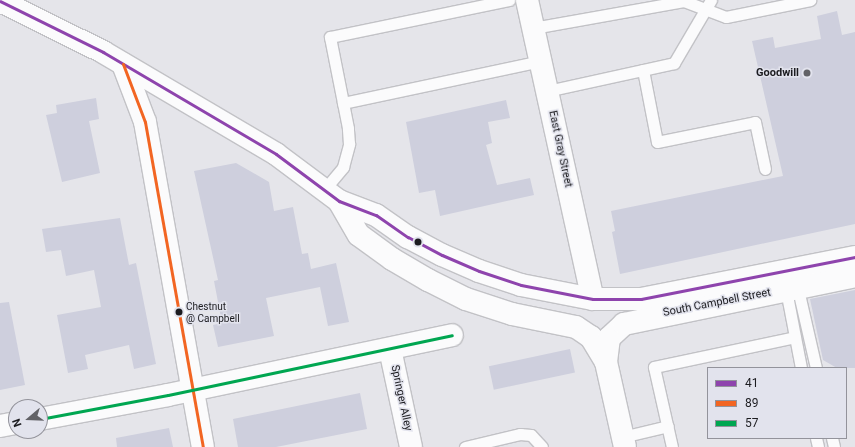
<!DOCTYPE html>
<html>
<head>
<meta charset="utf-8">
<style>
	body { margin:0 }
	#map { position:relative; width:855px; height:447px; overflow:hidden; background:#e5e5ea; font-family:Roboto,sans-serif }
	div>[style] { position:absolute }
	.building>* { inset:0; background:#cecfdd; transform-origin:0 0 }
	.roads { filter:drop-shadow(1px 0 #c2c2c6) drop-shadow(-1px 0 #c2c2c6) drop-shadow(0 1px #c2c2c6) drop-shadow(0 -1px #c2c2c6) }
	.lane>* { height:11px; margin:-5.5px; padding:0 5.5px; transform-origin:5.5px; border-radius:5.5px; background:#fbfbfc }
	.street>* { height:22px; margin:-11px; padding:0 11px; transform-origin:11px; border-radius:11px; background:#fbfbfc }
	.secondary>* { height:22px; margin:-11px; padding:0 11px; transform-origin:11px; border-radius:11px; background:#fbfbfc }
	.bus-1>* { height:3px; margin:-1.5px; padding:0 1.5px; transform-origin:1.5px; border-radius:1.5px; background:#8e44ad }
	.bus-2>* { height:3px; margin:-1.5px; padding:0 1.5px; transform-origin:1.5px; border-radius:1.5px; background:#f26522 }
	.bus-3>* { height:3px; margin:-1.5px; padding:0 1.5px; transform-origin:1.5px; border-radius:1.5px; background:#00a651 }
	.dots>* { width:11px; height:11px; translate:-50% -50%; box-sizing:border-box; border:2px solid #e2e3ed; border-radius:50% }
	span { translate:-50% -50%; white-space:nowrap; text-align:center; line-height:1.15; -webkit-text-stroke:3px #e2e3ed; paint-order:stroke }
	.bus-label { font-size:10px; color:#1c1c20 }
	.left { translate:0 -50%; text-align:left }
	.poi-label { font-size:11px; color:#1c1c20; font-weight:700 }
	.right { translate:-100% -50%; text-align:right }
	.street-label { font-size:11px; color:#1c1c20 }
	.legend { position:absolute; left:707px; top:367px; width:140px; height:72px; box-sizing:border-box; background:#e2e3ed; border:1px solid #93939b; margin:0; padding:5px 7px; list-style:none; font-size:12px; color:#1c1c20 }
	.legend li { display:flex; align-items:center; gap:8px; height:20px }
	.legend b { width:20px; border:1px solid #93939b }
	.north { position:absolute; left:8px; top:399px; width:40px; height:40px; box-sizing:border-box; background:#e2e3ed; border:1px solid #93939b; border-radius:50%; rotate:251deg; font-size:11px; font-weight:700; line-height:16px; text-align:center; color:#1c1c20 }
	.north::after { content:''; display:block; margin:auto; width:14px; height:18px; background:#626267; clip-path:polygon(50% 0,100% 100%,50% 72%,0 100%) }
</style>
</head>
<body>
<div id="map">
	<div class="building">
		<i style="clip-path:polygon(837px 11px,842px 35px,855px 32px,855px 224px,620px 274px,612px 232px,615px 231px,611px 211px,783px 176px,752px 41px,773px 37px,775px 48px,821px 39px,817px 16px)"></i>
		<i style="clip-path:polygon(96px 98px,99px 119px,89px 121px,100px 173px,62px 182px,46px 115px,57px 113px,56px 105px)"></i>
		<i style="clip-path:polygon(506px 100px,510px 118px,488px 122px,492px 143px,486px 145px,497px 185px,530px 178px,534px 195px,440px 216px,435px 190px,419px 193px,406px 122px)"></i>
		<i style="clip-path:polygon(236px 163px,269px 182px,274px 211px,293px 207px,302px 254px,308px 253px,311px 269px,336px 263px,349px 322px,328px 326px,320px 287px,266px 298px,274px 336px,218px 347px,213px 325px,222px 323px,214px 281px,218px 280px,194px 171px)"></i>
		<i style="clip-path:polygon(120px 218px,129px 265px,136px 263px,156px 364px,134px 369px,129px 345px,85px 355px,88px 369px,68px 373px,57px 315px,101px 307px,94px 270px,66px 276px,61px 250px,46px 252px,42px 229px)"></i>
		<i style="clip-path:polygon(855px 290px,855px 368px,837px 368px,823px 360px,810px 299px)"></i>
		<i style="clip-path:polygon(9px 302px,25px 385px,0 390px,0 303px)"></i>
		<i style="left:570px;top:349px;width:24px;height:83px;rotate:78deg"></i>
		<i style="clip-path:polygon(360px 393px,367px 429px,276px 447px,238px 447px,233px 419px)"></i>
		<i style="clip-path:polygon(169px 428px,173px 447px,117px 447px,116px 438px)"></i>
	</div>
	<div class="roads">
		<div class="lane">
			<i style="left:533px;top:28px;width:153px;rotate:-10.1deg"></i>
			<i style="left:684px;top:1px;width:45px;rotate:20.9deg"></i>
			<i style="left:726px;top:17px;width:86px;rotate:-11.4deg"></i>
			<i style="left:643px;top:70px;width:73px;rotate:79deg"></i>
			<i style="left:657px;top:142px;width:100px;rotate:-11.5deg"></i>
			<i style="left:755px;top:122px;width:48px;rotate:78deg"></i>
			<i style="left:547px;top:91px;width:130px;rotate:-12.4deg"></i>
			<i style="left:674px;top:63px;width:73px;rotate:-59.6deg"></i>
			<i style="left:343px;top:103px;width:202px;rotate:-12deg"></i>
			<i style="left:324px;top:190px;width:30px;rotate:-50deg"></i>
			<i style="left:343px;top:167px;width:24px;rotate:-75deg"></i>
			<i style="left:349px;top:144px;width:16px;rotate:-94deg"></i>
			<i style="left:348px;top:128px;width:93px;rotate:-101.2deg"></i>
			<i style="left:330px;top:37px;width:183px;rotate:-11.7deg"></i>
			<i style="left:797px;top:285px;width:85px;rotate:77.1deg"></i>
			<i style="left:786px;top:290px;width:79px;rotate:79.1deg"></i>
			<i style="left:622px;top:437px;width:47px;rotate:-13.4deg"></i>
			<i style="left:816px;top:438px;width:9px;rotate:77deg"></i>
			<i style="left:832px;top:438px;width:9px;rotate:77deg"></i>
			<i style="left:465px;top:447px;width:57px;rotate:-13.3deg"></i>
			<i style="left:520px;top:434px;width:11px;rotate:5deg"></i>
			<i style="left:531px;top:435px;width:16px;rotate:47deg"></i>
			<i style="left:672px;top:447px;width:82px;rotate:-102.7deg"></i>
			<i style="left:654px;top:367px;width:144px;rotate:-12deg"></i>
		</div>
		<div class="street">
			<i style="left:527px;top:0;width:306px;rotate:77.6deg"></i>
			<i style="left:390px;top:349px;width:100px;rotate:77.9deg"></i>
			<i style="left:40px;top:419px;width:130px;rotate:-10.6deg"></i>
			<i style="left:168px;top:395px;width:290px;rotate:-11.9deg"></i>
			<i style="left:0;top:426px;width:16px;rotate:-11deg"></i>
		</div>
		<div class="secondary">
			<i style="left:0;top:1px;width:115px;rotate:26.3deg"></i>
			<i style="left:103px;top:52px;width:201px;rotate:30.5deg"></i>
			<i style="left:276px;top:154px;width:79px;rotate:36.7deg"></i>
			<i style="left:339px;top:201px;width:40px;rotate:21deg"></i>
			<i style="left:376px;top:215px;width:39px;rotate:35deg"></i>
			<i style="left:408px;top:237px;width:38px;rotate:28deg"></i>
			<i style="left:442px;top:255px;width:40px;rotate:23.4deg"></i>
			<i style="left:479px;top:271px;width:44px;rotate:18.4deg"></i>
			<i style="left:521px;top:285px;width:73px;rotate:11deg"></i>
			<i style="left:593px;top:299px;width:48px"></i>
			<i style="left:641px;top:299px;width:218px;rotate:-11.1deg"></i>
			<i style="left:123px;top:64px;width:62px;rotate:69.2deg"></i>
			<i style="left:145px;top:122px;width:330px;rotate:79.9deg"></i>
			<i style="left:339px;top:201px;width:39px;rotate:60deg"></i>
			<i style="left:359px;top:235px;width:41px;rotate:36deg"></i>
			<i style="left:392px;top:259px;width:42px;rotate:30.3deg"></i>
			<i style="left:428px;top:280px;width:42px;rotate:26.6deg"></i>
			<i style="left:466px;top:299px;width:48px;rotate:18.1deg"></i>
			<i style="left:512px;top:314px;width:65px;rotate:11.5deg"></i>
			<i style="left:576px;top:327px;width:18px;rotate:34deg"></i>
			<i style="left:591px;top:337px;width:29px;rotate:59deg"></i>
			<i style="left:606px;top:362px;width:87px;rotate:77.4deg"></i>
			<i style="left:606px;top:362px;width:24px;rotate:-83deg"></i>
			<i style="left:609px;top:338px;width:21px;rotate:-43deg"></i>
			<i style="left:624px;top:324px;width:236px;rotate:-11.7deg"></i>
		</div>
	</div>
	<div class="bus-1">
		<i style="left:0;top:1px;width:115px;rotate:26.3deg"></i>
		<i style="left:103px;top:52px;width:201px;rotate:30.5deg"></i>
		<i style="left:276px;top:154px;width:79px;rotate:36.7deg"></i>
		<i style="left:339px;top:201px;width:40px;rotate:21deg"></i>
		<i style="left:376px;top:215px;width:39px;rotate:35deg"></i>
		<i style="left:408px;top:237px;width:38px;rotate:28deg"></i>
		<i style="left:442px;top:255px;width:40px;rotate:23.4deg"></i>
		<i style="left:479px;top:271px;width:44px;rotate:18.4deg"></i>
		<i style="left:521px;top:285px;width:73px;rotate:11deg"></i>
		<i style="left:593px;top:299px;width:48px"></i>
		<i style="left:641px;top:299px;width:218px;rotate:-11.1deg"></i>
	</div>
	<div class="bus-2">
		<i style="left:123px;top:64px;width:62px;rotate:69.2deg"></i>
		<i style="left:145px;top:122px;width:330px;rotate:79.9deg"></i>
	</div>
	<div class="bus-3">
		<i style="left:40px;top:419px;width:130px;rotate:-10.6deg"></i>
		<i style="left:168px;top:395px;width:290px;rotate:-11.9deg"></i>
	</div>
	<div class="dots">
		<i style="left:807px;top:73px;background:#626267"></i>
		<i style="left:418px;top:242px;background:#1c1c20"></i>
		<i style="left:179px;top:312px;background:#1c1c20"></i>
	</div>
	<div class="bus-label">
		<span class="left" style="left:186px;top:312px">Chestnut<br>@ Campbell</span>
	</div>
	<div class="poi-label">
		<span class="right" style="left:799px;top:73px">Goodwill</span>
	</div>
	<div class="street-label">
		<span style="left:560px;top:149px;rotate:78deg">East Gray Street</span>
		<span style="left:717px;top:303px;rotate:-11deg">South Campbell Street</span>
		<span style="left:401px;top:398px;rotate:78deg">Springer Alley</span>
	</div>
	<ul class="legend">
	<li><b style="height:5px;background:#8e44ad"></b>41</li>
	<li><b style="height:5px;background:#f26522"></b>89</li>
	<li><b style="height:5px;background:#00a651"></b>57</li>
	</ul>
	<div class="north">N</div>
</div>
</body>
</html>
